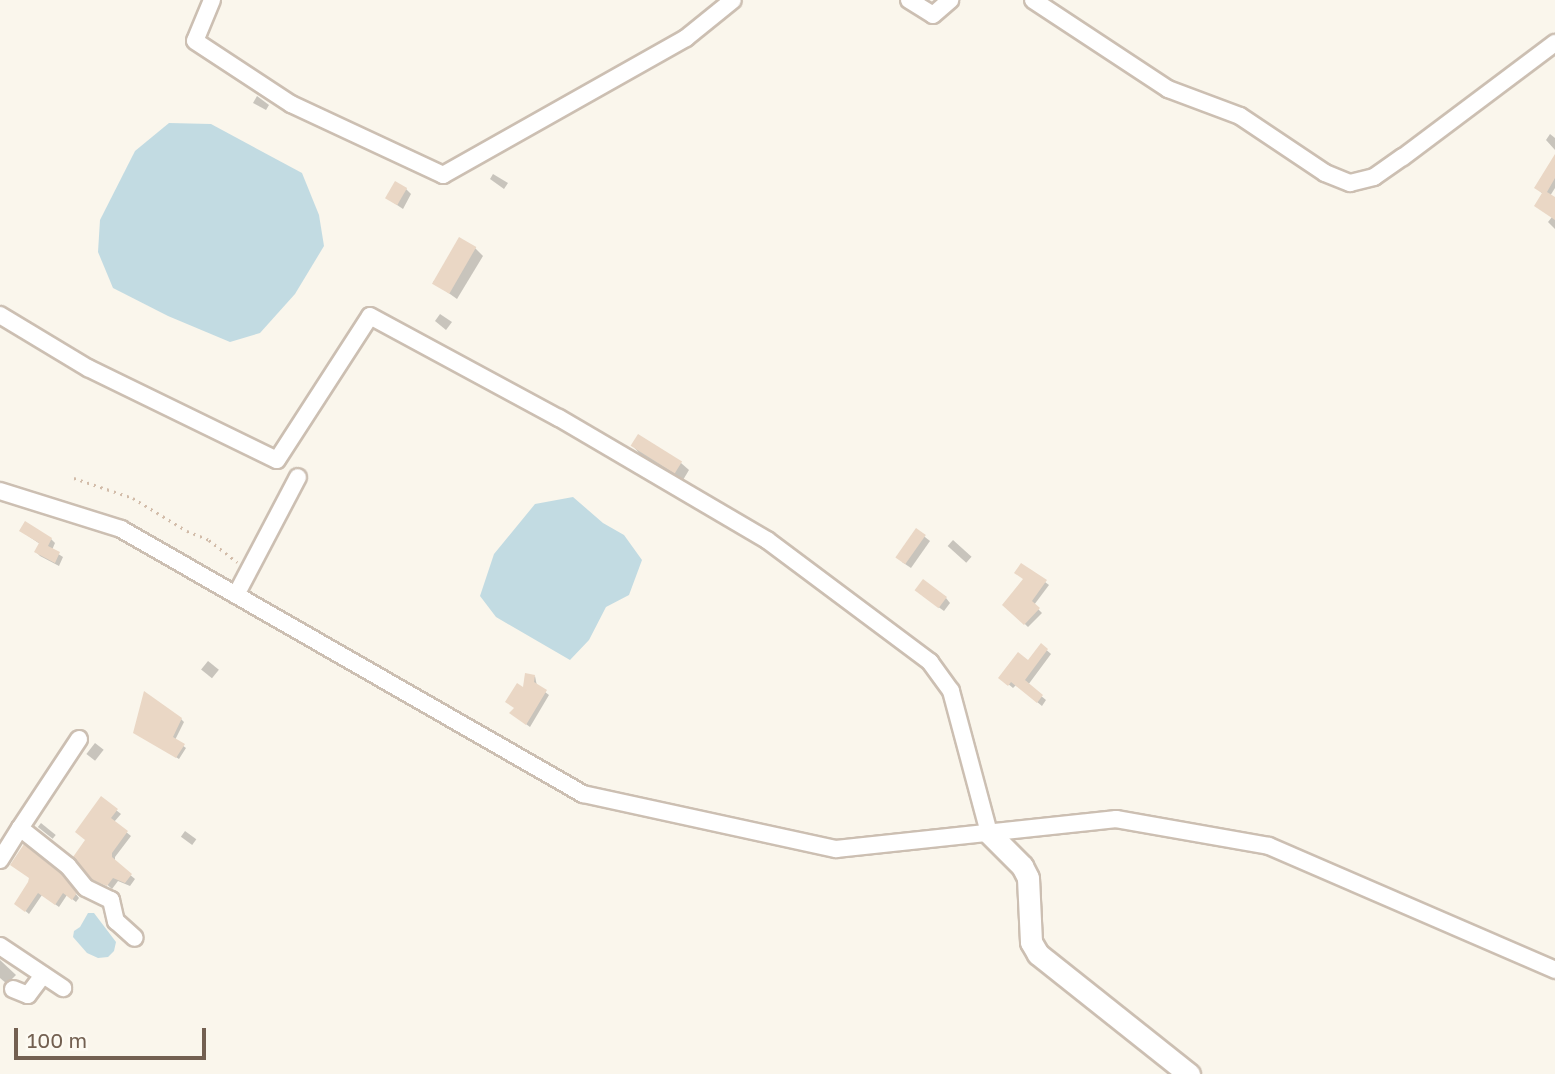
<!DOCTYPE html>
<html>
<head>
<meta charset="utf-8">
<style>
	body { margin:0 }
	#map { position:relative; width:1555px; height:1074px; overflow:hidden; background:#faf6ec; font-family:"Golos Text",sans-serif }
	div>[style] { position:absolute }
	.water>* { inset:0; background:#c2dbe2 }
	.shadow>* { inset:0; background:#0003; transform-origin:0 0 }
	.building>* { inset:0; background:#ead7c5; transform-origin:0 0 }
	.path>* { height:2.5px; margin-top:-1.25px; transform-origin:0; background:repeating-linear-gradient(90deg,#d2bca9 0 2px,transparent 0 7px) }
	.roads { filter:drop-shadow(2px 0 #ccbfb2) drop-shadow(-2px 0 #ccbfb2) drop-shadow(0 2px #ccbfb2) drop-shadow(0 -2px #ccbfb2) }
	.street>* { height:16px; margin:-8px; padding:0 8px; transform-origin:8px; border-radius:8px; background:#fff }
	.secondary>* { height:21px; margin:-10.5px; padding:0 10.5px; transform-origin:10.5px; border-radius:10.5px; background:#fff }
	span { translate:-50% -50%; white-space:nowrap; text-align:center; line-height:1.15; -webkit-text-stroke:6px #fdfaf2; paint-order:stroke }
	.scale { position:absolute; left:14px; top:1028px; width:192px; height:32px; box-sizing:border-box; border:4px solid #736051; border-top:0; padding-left:9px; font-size:21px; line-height:24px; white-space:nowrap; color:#736051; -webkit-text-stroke:5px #fdfaf2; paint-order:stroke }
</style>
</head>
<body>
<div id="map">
	<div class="water">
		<i style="clip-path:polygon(169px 123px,211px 124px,302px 173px,319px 215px,324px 246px,295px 294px,260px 333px,230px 342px,168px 316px,113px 288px,98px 252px,100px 220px,135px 151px)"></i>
		<i style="clip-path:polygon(573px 497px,603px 523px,624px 535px,642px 560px,629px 595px,606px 607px,589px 640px,570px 660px,496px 617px,480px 596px,494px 554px,535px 504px)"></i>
		<i style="clip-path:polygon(88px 913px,94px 913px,116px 942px,114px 951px,108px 957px,98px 958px,87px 953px,73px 937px,74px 931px,80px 927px)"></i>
	</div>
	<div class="shadow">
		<i style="clip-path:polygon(257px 96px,269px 105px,266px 110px,253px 103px)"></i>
		<i style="clip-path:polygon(1550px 134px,1555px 138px,1555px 150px,1546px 140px)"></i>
		<i style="clip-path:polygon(1555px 158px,1555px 188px,1550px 196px,1555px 199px,1555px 229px,1548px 222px,1552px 217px,1543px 194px,1536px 188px)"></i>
		<i style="clip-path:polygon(493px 174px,508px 183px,504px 189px,490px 179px)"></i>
		<i style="clip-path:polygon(406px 189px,411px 194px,403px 209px,388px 199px)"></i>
		<i style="clip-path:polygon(475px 248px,483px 256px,457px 299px,433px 282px)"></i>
		<i style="clip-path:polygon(440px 314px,452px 322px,446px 330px,435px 321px)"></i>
		<i style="clip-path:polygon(639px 436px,681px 463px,689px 470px,683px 480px,640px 454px,633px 446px)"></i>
		<i style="clip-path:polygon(916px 530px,930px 541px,911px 568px,902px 562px)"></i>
		<i style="clip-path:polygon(21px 531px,51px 539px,55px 543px,52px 550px,63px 557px,59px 566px,40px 556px,36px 552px,40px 544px)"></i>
		<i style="left:953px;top:540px;width:25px;height:8px;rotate:42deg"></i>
		<i style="clip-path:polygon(1025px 580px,1045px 582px,1049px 585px,1034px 605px,1042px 613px,1028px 627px,1005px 605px)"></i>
		<i style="clip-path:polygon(922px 595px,946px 598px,950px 603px,944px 611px)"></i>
		<i style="clip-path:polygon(1042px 646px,1051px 654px,1028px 685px,1046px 700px,1042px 706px,1016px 685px,1013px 688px,1001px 678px,1028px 663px)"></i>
		<i style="left:208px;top:661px;width:14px;height:11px;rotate:39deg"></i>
		<i style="clip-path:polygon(535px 676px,537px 686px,549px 695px,530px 727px,515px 716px,524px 690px)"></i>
		<i style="clip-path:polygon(181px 719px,184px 722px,175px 740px,186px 748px,179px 759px,138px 733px)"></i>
		<i style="left:95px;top:743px;width:11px;height:14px;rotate:38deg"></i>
		<i style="clip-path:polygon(101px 798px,121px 814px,114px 822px,131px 836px,115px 857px,115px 862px,135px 879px,130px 886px,118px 881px,112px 889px,76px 857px,87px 840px)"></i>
		<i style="left:41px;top:823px;width:19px;height:5px;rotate:39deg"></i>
		<i style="left:185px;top:831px;width:14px;height:7px;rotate:36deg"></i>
		<i style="clip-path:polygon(64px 879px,79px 898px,76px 902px,67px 895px,59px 907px,42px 895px,29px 914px,16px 903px)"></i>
		<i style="clip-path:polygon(0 960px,16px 975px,7px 984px,0 978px)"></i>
	</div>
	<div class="building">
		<i style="clip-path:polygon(1555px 154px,1555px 178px,1547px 192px,1555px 197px,1555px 220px,1534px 206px,1542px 193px,1534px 188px)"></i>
		<i style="left:395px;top:181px;width:14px;height:20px;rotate:30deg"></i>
		<i style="left:459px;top:237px;width:20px;height:54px;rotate:30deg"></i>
		<i style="left:638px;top:434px;width:52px;height:14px;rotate:32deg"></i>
		<i style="clip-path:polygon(25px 521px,52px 538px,48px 546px,60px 552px,55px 563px,34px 552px,39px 543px,19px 531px)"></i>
		<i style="left:916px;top:528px;width:12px;height:36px;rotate:35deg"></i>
		<i style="clip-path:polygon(1021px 563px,1047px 580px,1032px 601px,1040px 608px,1024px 625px,1002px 605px,1023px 579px,1014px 573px)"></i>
		<i style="left:923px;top:579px;width:30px;height:14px;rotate:37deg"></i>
		<i style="clip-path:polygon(1041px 643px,1048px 649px,1025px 680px,1043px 695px,1037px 703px,1011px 682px,1008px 686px,998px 678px,1018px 652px,1028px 660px)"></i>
		<i style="clip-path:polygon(525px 673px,535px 675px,534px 682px,547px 690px,526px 725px,509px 713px,514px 708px,505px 702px,517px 683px,523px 687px)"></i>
		<i style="clip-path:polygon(144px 691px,182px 718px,173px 737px,185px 744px,176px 758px,133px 733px)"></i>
		<i style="clip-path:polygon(101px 796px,118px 809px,111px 818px,128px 831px,112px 853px,112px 857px,132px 874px,125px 883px,113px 878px,107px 886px,93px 880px,73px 857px,85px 840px,75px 832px)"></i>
		<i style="clip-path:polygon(24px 844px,61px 874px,77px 893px,72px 900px,63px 893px,55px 905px,38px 893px,25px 912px,14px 904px,28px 882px,29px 878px,10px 865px)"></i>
	</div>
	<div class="path">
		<i style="left:74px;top:478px;width:62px;rotate:18.7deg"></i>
		<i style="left:133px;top:498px;width:63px;rotate:31.4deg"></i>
		<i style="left:187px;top:531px;width:24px;rotate:22deg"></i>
		<i style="left:209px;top:540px;width:36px;rotate:38deg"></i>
	</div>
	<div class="roads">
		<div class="street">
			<i style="left:212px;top:0;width:44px;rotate:112.5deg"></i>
			<i style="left:195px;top:41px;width:115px;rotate:33.3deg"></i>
			<i style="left:291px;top:104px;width:168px;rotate:25deg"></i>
			<i style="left:443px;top:175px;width:279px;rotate:-29.4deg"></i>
			<i style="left:686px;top:38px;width:60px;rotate:-39deg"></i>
			<i style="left:909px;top:0;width:28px;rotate:32deg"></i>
			<i style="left:933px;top:15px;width:23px;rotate:-41deg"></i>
			<i style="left:1033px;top:0;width:162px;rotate:33.4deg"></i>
			<i style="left:1168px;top:89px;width:77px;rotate:20.6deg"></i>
			<i style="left:1240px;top:116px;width:102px;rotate:33.8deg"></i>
			<i style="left:1325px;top:173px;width:27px;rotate:22deg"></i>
			<i style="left:1350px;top:183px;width:25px;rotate:-14deg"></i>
			<i style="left:1374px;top:177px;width:35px;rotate:-35deg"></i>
			<i style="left:1403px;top:157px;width:190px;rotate:-36.9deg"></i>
			<i style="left:0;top:315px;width:103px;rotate:31.1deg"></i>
			<i style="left:88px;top:368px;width:210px;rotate:26deg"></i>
			<i style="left:277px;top:460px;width:171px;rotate:-57.1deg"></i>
			<i style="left:370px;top:316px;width:215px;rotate:28.4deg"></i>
			<i style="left:559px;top:418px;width:241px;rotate:30.4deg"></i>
			<i style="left:767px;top:540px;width:204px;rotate:36.8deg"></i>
			<i style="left:930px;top:662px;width:36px;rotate:54deg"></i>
			<i style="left:951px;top:691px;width:147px;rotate:75deg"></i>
			<i style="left:0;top:491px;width:127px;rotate:17.4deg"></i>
			<i style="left:121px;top:529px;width:533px;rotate:29.84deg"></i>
			<i style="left:583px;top:794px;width:259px;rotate:12.3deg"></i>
			<i style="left:836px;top:849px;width:282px;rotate:-6.1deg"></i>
			<i style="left:1116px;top:819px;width:155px;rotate:10deg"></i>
			<i style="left:1269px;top:846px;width:312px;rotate:23.4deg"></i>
			<i style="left:236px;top:595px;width:133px;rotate:-62.3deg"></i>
			<i style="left:79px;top:739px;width:107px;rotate:123.5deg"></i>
			<i style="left:20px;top:828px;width:61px;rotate:38.4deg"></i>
			<i style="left:68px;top:866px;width:28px;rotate:51deg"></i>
			<i style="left:86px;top:888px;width:28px;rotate:26deg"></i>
			<i style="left:111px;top:900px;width:22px;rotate:77deg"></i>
			<i style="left:116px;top:921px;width:25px;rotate:42deg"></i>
			<i style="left:0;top:860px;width:38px;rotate:-58deg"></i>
			<i style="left:0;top:946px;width:76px;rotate:33.7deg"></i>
			<i style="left:13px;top:989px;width:16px;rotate:22deg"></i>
			<i style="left:28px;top:995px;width:25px;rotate:-53deg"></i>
		</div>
		<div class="secondary">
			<i style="left:989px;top:833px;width:47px;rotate:45deg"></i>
			<i style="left:1022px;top:866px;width:13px;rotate:63deg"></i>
			<i style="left:1028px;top:878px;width:64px;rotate:87.3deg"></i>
			<i style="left:1031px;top:942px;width:14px;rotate:60deg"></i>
			<i style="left:1038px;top:954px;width:193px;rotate:38.5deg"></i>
		</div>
	</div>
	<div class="scale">100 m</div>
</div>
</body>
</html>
